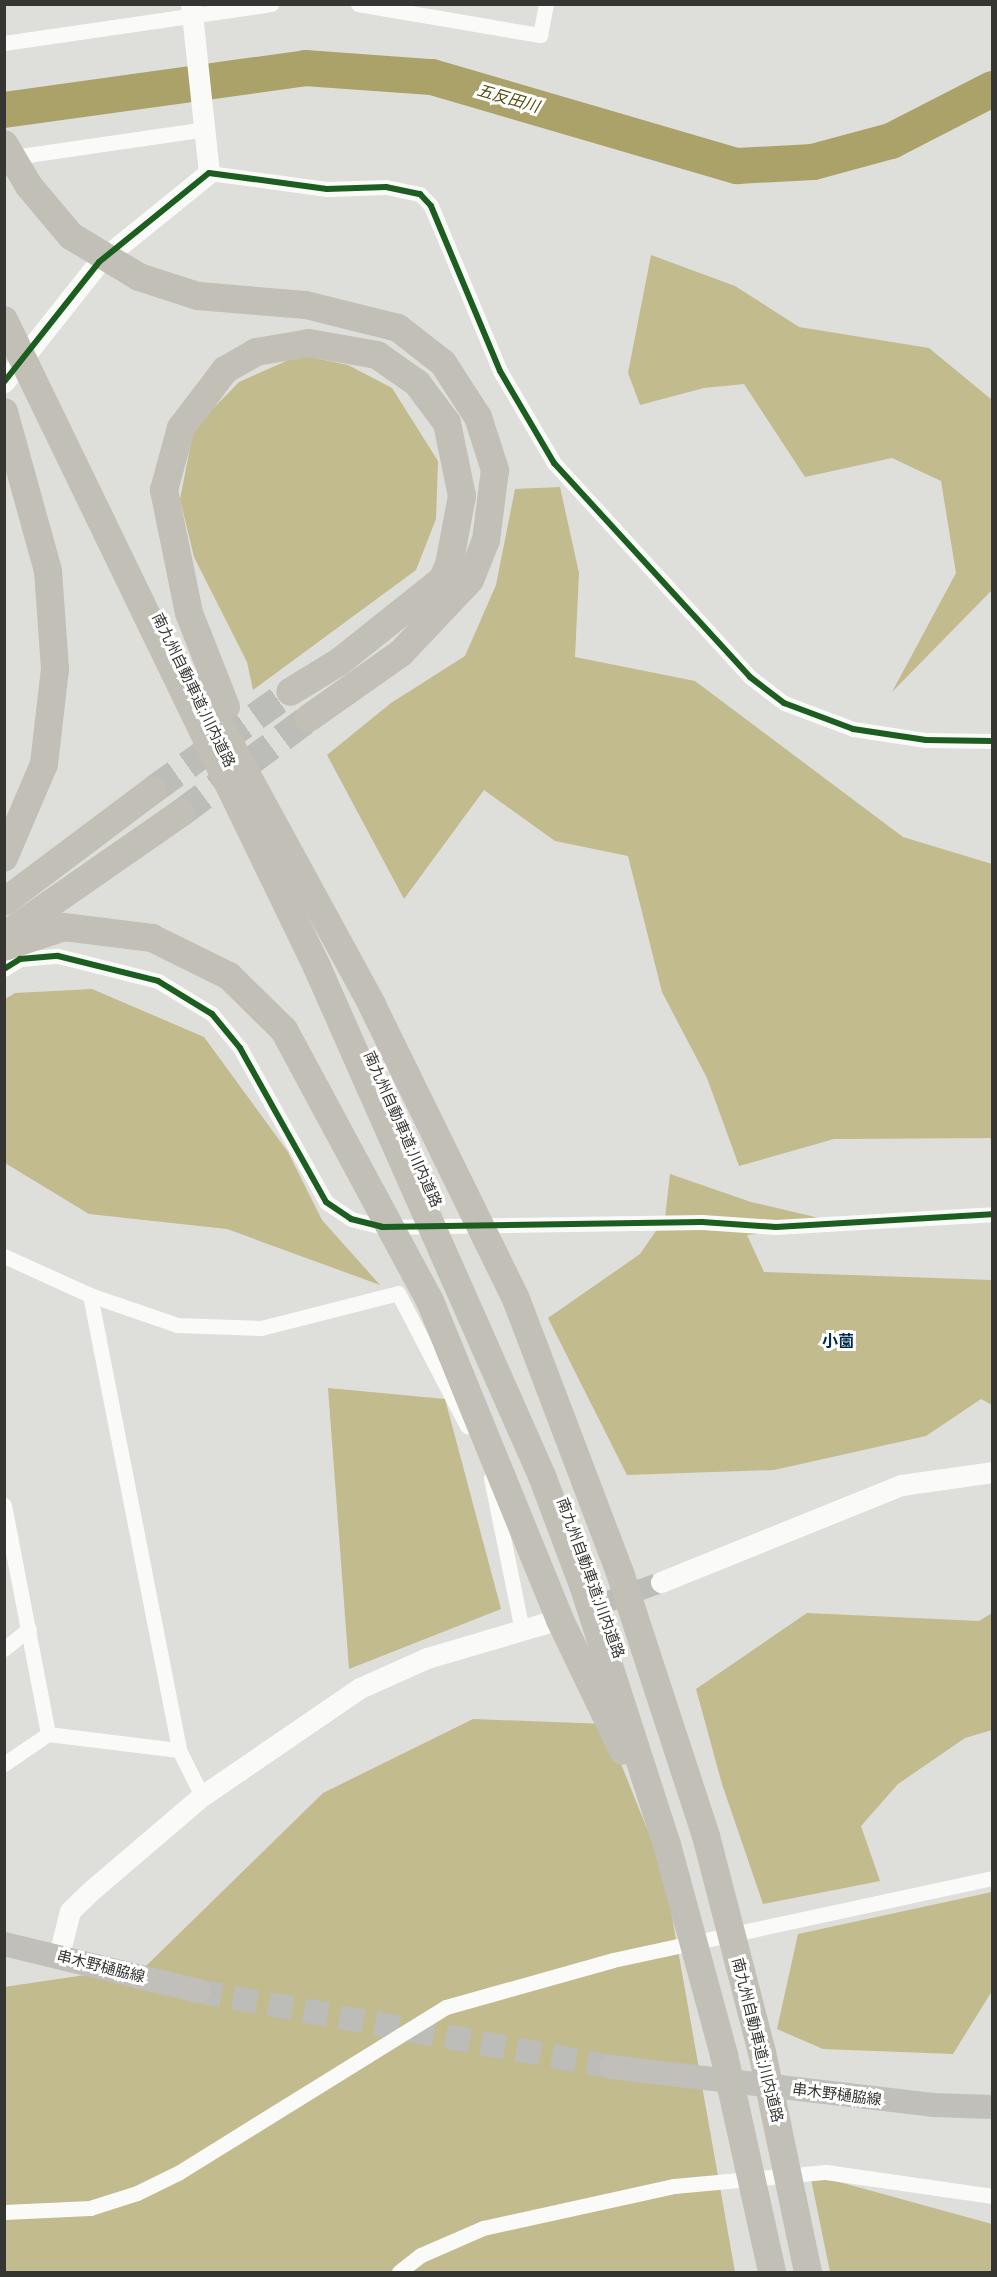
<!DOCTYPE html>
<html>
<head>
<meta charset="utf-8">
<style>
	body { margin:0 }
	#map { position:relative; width:997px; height:2277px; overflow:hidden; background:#dededa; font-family:Arial,"Noto Sans JP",sans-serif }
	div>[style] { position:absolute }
	.forest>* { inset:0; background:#c2bb8e }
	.river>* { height:36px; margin:-18px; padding:0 18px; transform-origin:18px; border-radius:18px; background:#aba269 }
	.secondary-tunnel>* { height:21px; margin-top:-10.5px; transform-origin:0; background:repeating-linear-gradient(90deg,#bcbcb8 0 21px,transparent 0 31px) }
	.primary-tunnel>* { height:24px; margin-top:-12px; transform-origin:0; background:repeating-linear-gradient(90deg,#bcbcb8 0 24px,transparent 0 36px) }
	.highway-tunnel>* { height:28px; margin-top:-14px; transform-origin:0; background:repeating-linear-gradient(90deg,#bcbcb8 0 28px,transparent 0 42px) }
	.street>* { height:15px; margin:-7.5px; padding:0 7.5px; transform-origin:7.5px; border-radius:7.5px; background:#fafaf9 }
	.secondary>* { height:21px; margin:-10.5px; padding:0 10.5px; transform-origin:10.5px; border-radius:10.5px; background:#fafaf9 }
	.primary>* { height:24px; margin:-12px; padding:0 12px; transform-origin:12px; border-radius:12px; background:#c0bfb9 }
	.highway>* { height:28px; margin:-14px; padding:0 14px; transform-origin:14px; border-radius:14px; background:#c1bfb6 }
	.cycleway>* { height:6px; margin:-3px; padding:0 3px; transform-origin:3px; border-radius:3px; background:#1b5e20 }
	span { translate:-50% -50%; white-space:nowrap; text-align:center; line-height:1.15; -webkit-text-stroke:6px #fff; paint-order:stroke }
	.street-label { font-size:15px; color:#353532 }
	.water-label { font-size:16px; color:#574e11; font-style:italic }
	.neighbourhood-label { font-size:16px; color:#002a4f; font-weight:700 }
	.frame { position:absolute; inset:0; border:6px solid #353532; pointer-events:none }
</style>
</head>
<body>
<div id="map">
	<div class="forest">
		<i style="clip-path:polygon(651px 255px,735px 286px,799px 327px,929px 348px,992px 400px,992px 590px,892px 692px,956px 573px,941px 481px,892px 458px,805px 477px,744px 384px,704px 388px,640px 405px,628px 373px)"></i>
		<i style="clip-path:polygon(300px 355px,348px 365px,392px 388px,438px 461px,436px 519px,416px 570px,253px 690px,247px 662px,194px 557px,180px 499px,194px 428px,239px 382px)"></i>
		<i style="clip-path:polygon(560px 487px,579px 573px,575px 657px,695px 681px,903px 837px,992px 864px,992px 1138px,834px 1139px,739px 1166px,707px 1078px,662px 992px,628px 856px,555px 841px,484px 790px,404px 899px,327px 755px,391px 703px,465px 656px,496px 585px,515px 489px)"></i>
		<i style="clip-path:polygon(92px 989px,204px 1037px,288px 1152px,322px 1220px,380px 1285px,227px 1229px,89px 1214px,5px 1163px,5px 999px,15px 993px)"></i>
		<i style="clip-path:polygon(670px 1174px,751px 1202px,849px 1225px,747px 1235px,764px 1272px,992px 1280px,992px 1405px,981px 1399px,926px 1436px,774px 1470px,627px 1475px,548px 1318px,640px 1254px,665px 1218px)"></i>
		<i style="clip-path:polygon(328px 1388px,445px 1399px,501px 1609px,349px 1669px)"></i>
		<i style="clip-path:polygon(807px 1613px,979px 1621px,992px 1613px,992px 1730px,965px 1738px,898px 1784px,861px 1826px,880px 1881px,763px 1904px,722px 1784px,696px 1689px)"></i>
		<i style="clip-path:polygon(473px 1719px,605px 1724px,664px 1871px,735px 2272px,5px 2272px,4px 1987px,146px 1966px,323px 1793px)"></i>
		<i style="clip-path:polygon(992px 1892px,992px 1991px,953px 2054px,823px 2049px,777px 2029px,798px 1934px)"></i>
		<i style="clip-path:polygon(810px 2174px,992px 2224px,992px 2272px,830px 2272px)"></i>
	</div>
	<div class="river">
		<i style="left:4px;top:110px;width:304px;rotate:-7.9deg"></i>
		<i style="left:305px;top:68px;width:127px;rotate:4.1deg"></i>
		<i style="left:432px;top:77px;width:318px;rotate:16.3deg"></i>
		<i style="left:737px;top:166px;width:76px;rotate:-3deg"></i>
		<i style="left:813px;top:162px;width:81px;rotate:-15.1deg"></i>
		<i style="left:891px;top:141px;width:114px;rotate:-27.2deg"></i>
	</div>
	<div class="secondary-tunnel">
		<i style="left:549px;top:1622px;width:119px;rotate:-19.7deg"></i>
	</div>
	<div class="primary-tunnel">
		<i style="left:198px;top:1991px;width:420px;rotate:10.4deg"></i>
	</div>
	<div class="highway-tunnel">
		<i style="left:153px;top:790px;width:168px;rotate:-35.6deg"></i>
		<i style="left:181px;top:813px;width:159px;rotate:-36.6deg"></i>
	</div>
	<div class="street">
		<i style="left:358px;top:4px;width:185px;rotate:9.7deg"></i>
		<i style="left:540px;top:35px;width:32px;rotate:-79deg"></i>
		<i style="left:4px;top:43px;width:270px;rotate:-8.3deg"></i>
		<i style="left:7px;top:158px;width:201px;rotate:-8.3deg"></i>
		<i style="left:209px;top:173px;width:119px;rotate:7.7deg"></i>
		<i style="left:327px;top:189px;width:59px;rotate:-1.9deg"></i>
		<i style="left:386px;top:187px;width:35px;rotate:12deg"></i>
		<i style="left:420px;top:194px;width:16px;rotate:47deg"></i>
		<i style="left:431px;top:206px;width:179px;rotate:67.3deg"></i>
		<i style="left:500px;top:371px;width:107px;rotate:59.6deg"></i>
		<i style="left:554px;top:463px;width:290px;rotate:47.5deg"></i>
		<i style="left:750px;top:677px;width:43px;rotate:37.4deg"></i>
		<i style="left:784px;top:703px;width:74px;rotate:20.6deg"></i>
		<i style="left:853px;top:729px;width:74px;rotate:8.6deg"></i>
		<i style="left:926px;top:740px;width:66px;rotate:0.9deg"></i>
		<i style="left:4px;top:969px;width:19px;rotate:-32deg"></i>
		<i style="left:20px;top:959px;width:38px;rotate:-5deg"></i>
		<i style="left:58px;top:956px;width:103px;rotate:14deg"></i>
		<i style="left:158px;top:981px;width:63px;rotate:31.4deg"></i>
		<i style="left:212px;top:1014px;width:44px;rotate:50.5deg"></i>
		<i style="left:240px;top:1048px;width:176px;rotate:60.8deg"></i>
		<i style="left:326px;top:1202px;width:30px;rotate:34deg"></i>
		<i style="left:351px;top:1219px;width:32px;rotate:14deg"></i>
		<i style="left:382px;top:1227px;width:320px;rotate:-0.9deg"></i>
		<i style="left:702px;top:1222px;width:74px;rotate:3.9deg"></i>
		<i style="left:776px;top:1227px;width:216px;rotate:-3.4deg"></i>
		<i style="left:4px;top:1256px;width:94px;rotate:24.4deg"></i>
		<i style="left:90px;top:1295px;width:92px;rotate:19deg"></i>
		<i style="left:177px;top:1325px;width:84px;rotate:2deg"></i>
		<i style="left:261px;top:1328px;width:141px;rotate:-14.3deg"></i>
		<i style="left:398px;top:1293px;width:150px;rotate:62.6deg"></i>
		<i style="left:90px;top:1295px;width:464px;rotate:78.9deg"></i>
		<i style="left:179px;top:1750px;width:51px;rotate:63.4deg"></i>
		<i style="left:491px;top:1478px;width:156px;rotate:78.5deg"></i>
		<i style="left:4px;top:1505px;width:233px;rotate:79.1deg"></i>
		<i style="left:4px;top:1649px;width:32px;rotate:-39deg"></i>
		<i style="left:4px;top:1764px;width:53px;rotate:-34.3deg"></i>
		<i style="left:48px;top:1734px;width:132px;rotate:7deg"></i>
		<i style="left:4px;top:2212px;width:86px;rotate:-2.7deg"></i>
		<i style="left:90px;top:2208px;width:49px;rotate:-17.7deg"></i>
		<i style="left:137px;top:2193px;width:46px;rotate:-26deg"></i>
		<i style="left:178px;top:2173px;width:315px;rotate:-31.8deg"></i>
		<i style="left:446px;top:2007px;width:173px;rotate:-15.7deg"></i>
		<i style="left:613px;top:1960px;width:388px;rotate:-12.2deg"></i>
		<i style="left:399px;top:2272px;width:28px;rotate:-38deg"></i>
		<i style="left:421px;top:2255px;width:68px;rotate:-23.5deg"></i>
		<i style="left:483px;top:2228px;width:196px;rotate:-12.4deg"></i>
		<i style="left:674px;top:2186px;width:153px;rotate:-5.3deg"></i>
		<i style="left:826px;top:2172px;width:168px;rotate:8.2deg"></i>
	</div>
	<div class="secondary">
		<i style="left:4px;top:382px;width:153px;rotate:-51.6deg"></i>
		<i style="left:99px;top:262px;width:141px;rotate:-39deg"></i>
		<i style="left:209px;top:173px;width:170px;rotate:-96.1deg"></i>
		<i style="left:661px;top:1582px;width:259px;rotate:-22deg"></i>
		<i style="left:901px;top:1485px;width:92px;rotate:-8.1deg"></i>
		<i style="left:59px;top:1955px;width:45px;rotate:-76deg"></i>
		<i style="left:70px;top:1911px;width:32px;rotate:-44deg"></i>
		<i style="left:93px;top:1889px;width:143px;rotate:-40.5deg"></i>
		<i style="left:202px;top:1796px;width:191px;rotate:-34.4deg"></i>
		<i style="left:360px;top:1688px;width:73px;rotate:-24.1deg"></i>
		<i style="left:427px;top:1658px;width:127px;rotate:-16.4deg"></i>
	</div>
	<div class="primary">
		<i style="left:4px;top:1944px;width:200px;rotate:13.6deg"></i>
		<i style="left:611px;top:2067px;width:324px;rotate:6.7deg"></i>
		<i style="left:933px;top:2105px;width:59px;rotate:1.9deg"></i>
	</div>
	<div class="highway">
		<i style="left:4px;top:144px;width:49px;rotate:59.2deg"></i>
		<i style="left:29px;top:186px;width:65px;rotate:50deg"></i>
		<i style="left:71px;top:236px;width:79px;rotate:31.1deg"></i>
		<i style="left:139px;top:277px;width:62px;rotate:17.9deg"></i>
		<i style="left:198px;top:296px;width:108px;rotate:4.8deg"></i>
		<i style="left:306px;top:305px;width:95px;rotate:14deg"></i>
		<i style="left:398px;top:328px;width:57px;rotate:37.9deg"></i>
		<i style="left:443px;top:363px;width:64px;rotate:57.1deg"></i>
		<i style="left:478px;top:417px;width:56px;rotate:72.2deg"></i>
		<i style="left:495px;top:470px;width:71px;rotate:97.3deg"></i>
		<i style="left:486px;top:540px;width:43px;rotate:111.8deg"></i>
		<i style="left:470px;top:580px;width:100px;rotate:133.4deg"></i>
		<i style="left:401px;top:653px;width:113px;rotate:144.8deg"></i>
		<i style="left:4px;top:320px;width:719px;rotate:64.18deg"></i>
		<i style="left:317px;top:967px;width:557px;rotate:66.15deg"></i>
		<i style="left:542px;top:1476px;width:120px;rotate:69.4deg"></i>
		<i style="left:584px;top:1588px;width:270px;rotate:72.1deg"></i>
		<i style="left:667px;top:1845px;width:218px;rotate:74.8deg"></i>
		<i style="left:724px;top:2055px;width:222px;rotate:77.5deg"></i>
		<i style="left:4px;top:412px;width:165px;rotate:74.5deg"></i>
		<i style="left:48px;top:571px;width:98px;rotate:85.9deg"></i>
		<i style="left:55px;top:669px;width:96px;rotate:96.6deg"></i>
		<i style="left:44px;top:764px;width:102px;rotate:113.1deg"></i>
		<i style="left:200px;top:689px;width:360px;rotate:61.4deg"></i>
		<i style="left:372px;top:1005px;width:327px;rotate:63.9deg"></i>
		<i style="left:516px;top:1299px;width:296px;rotate:69.2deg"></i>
		<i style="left:621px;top:1576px;width:274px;rotate:71.9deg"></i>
		<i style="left:706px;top:1836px;width:223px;rotate:75.5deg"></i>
		<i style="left:762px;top:2052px;width:225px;rotate:78.2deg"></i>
		<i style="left:226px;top:707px;width:101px;rotate:-111.5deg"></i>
		<i style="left:189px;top:613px;width:126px;rotate:-101.5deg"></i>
		<i style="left:164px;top:490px;width:64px;rotate:-74.7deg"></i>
		<i style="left:181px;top:428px;width:73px;rotate:-52.8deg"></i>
		<i style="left:225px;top:370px;width:36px;rotate:-30deg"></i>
		<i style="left:256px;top:352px;width:54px;rotate:-9.6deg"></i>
		<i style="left:309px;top:343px;width:69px;rotate:10deg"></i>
		<i style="left:377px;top:355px;width:49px;rotate:35deg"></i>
		<i style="left:417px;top:383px;width:50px;rotate:53.1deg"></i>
		<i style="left:447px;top:423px;width:75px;rotate:78.4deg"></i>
		<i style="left:462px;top:496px;width:70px;rotate:100.7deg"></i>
		<i style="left:449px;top:565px;width:17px;rotate:115deg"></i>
		<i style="left:442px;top:580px;width:132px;rotate:141.5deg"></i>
		<i style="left:339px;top:662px;width:57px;rotate:148.5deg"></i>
		<i style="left:4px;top:902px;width:186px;rotate:-36.9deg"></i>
		<i style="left:4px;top:936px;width:216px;rotate:-34.8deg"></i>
		<i style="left:4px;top:947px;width:63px;rotate:-18.4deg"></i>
		<i style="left:64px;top:927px;width:89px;rotate:7.1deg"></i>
		<i style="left:152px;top:938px;width:86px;rotate:26.3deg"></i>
		<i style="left:229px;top:976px;width:77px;rotate:44.5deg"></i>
		<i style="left:284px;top:1030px;width:308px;rotate:61.7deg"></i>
		<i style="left:430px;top:1301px;width:344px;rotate:67.8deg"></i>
		<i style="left:560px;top:1620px;width:145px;rotate:64.3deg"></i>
	</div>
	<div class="cycleway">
		<i style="left:4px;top:382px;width:153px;rotate:-51.6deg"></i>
		<i style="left:99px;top:262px;width:141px;rotate:-39deg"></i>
		<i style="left:209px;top:173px;width:119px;rotate:7.7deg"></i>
		<i style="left:327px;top:189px;width:59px;rotate:-1.9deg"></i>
		<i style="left:386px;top:187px;width:35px;rotate:12deg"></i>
		<i style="left:420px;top:194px;width:16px;rotate:47deg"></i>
		<i style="left:431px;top:206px;width:179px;rotate:67.3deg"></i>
		<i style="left:500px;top:371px;width:107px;rotate:59.6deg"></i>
		<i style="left:554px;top:463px;width:290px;rotate:47.5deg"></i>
		<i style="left:750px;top:677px;width:43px;rotate:37.4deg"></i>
		<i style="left:784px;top:703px;width:74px;rotate:20.6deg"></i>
		<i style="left:853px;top:729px;width:74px;rotate:8.6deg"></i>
		<i style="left:926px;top:740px;width:66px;rotate:0.9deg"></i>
		<i style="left:4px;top:969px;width:19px;rotate:-32deg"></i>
		<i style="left:20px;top:959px;width:38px;rotate:-5deg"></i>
		<i style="left:58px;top:956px;width:103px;rotate:14deg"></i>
		<i style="left:158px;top:981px;width:63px;rotate:31.4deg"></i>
		<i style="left:212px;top:1014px;width:44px;rotate:50.5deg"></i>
		<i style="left:240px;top:1048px;width:176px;rotate:60.8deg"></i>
		<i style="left:326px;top:1202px;width:30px;rotate:34deg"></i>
		<i style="left:351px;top:1219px;width:32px;rotate:14deg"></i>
		<i style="left:382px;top:1227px;width:320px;rotate:-0.9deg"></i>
		<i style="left:702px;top:1222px;width:74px;rotate:3.9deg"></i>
		<i style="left:776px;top:1227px;width:216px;rotate:-3.4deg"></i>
	</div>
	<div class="street-label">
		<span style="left:194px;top:690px;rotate:64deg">南九州自動車道;川内道路</span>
		<span style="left:403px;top:1129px;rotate:66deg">南九州自動車道;川内道路</span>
		<span style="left:591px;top:1578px;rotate:70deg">南九州自動車道;川内道路</span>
		<span style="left:101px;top:1966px;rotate:14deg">串木野樋脇線</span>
		<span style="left:758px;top:2040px;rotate:76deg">南九州自動車道;川内道路</span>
		<span style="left:837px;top:2094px;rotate:7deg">串木野樋脇線</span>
	</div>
	<div class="water-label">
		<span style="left:508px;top:99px;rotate:16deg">五反田川</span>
	</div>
	<div class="neighbourhood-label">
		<span style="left:838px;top:1342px">小薗</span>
	</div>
	<div class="frame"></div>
</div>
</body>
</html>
